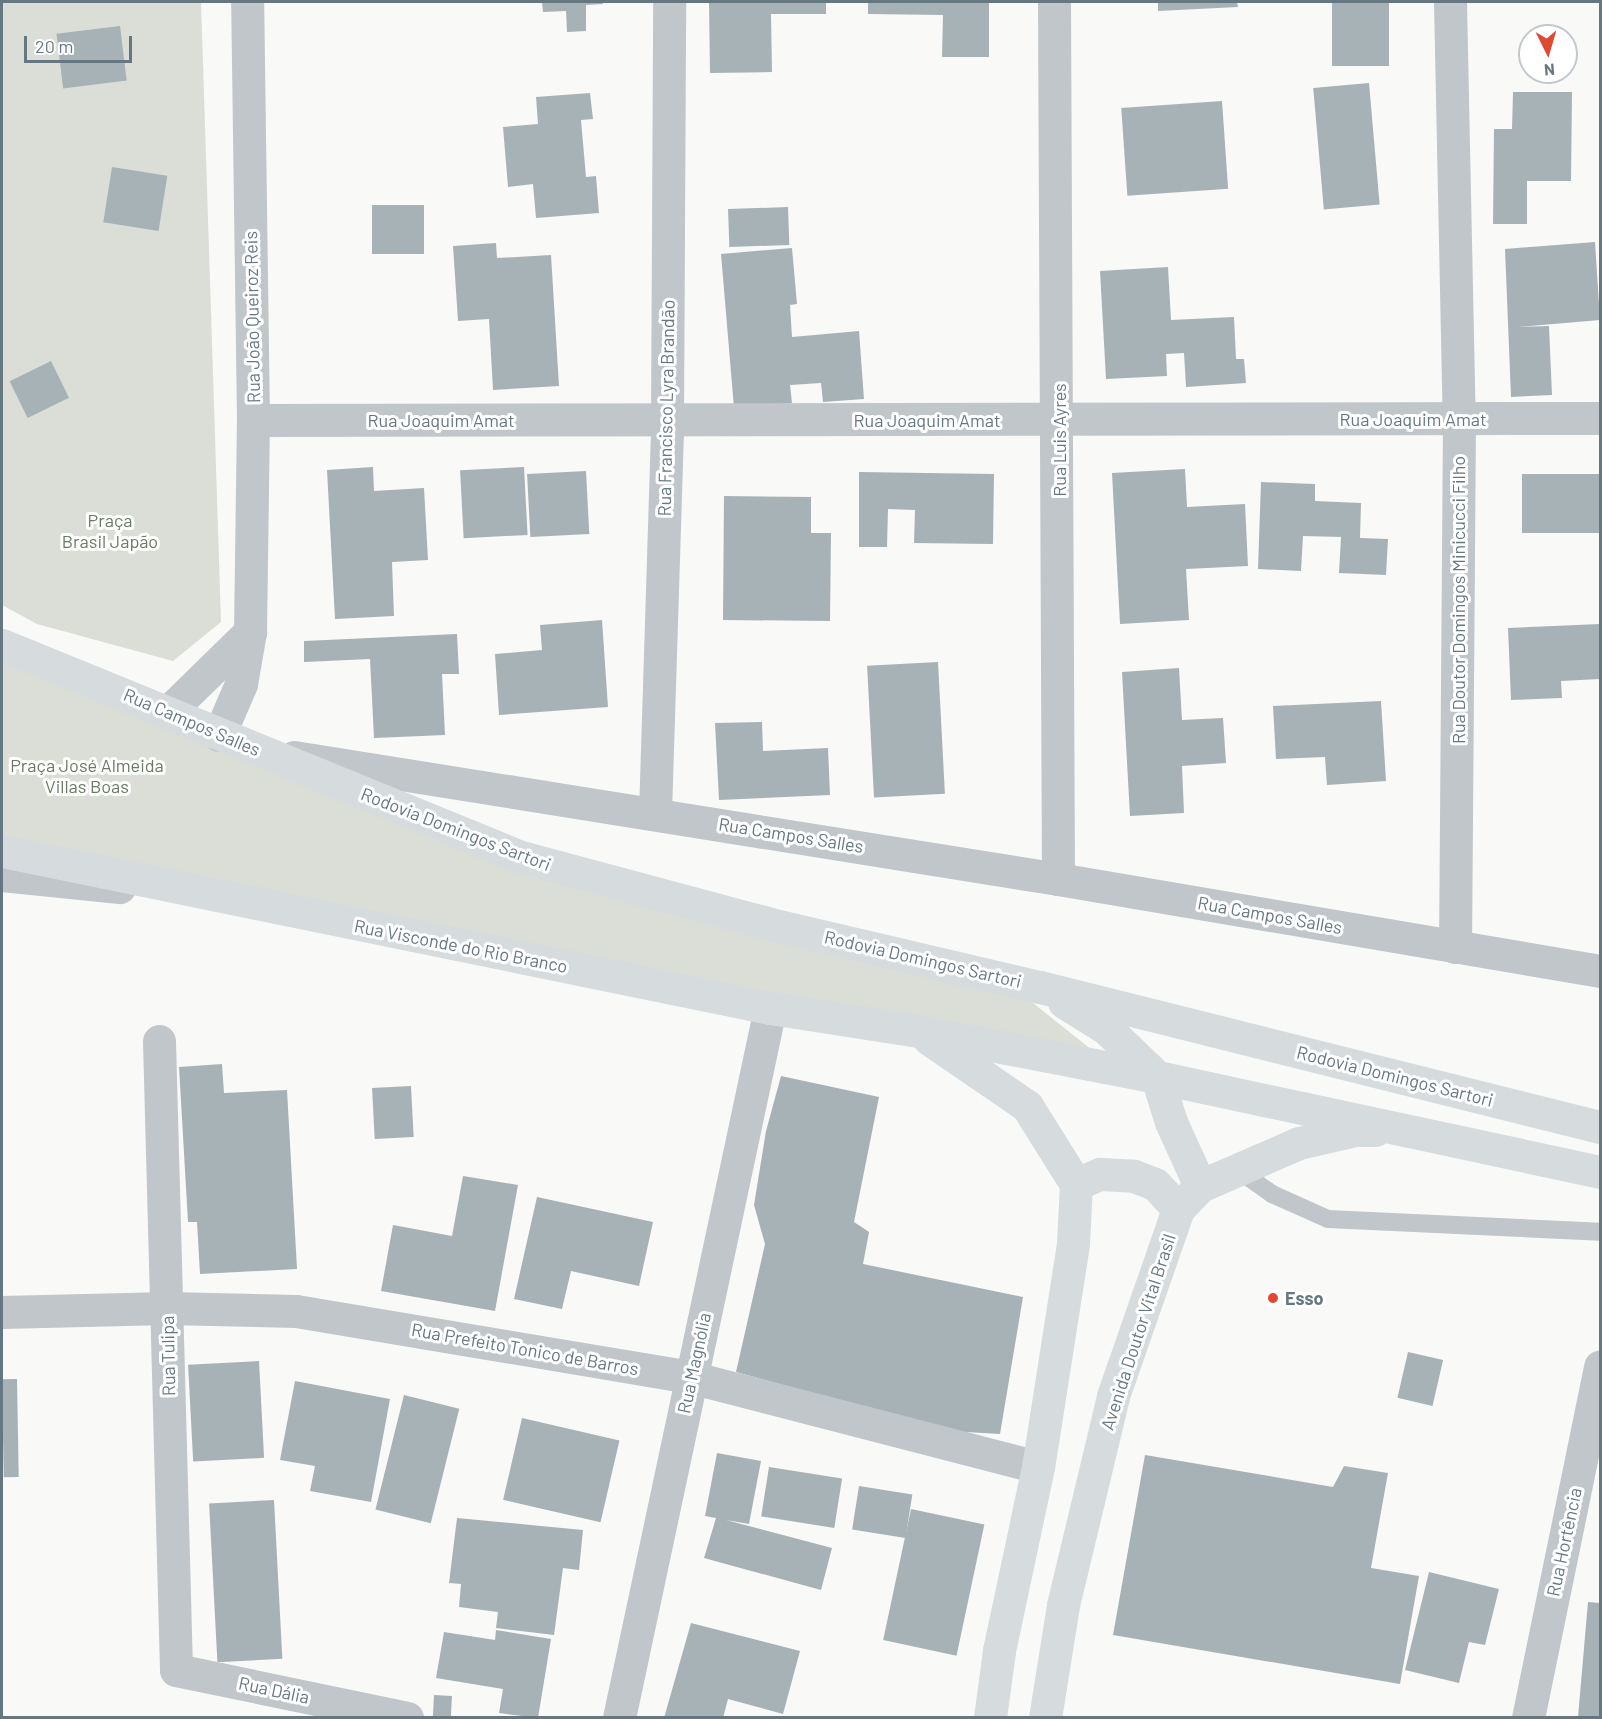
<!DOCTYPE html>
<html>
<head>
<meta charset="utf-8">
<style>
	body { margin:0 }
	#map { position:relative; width:1602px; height:1719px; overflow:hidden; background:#f9f9f7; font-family:Barlow,sans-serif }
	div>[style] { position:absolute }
	.green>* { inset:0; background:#daded6 }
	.building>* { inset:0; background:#a7b2b6; transform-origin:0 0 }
	.service>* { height:18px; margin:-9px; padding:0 9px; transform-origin:9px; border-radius:9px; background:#c0c6c9 }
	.minor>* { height:33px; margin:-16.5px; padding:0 16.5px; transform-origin:16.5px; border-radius:16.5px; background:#c0c6c9 }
	.tertiary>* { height:33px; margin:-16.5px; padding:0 16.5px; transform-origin:16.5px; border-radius:16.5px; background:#c0c6c9 }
	.secondary>* { height:33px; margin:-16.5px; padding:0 16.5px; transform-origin:16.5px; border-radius:16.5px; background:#d6dbde }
	.motorway>* { height:33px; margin:-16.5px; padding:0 16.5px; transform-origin:16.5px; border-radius:16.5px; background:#d6dbde }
	.dots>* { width:16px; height:16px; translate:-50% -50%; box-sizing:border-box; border:3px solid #fff; border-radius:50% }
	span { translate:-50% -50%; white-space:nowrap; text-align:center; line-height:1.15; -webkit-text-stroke:6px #fff; paint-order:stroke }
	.street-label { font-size:18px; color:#657881 }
	.park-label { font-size:18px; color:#6a7a64 }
	.poi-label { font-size:18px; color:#657881; font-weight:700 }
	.left { translate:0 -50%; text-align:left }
	.frame { position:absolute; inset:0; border:3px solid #657881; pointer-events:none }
	.north { position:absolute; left:1518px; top:24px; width:60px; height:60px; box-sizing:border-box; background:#fff; border:2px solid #c1c9cd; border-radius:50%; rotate:175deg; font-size:16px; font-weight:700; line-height:24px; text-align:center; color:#657881 }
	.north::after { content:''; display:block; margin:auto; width:21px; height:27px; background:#df4932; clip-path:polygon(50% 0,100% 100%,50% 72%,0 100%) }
	.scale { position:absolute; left:24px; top:36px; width:108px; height:27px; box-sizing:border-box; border:3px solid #657881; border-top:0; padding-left:8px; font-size:18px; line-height:21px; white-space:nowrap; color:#657881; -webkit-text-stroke:4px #fff; paint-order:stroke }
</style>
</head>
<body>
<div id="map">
	<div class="green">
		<i style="clip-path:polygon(2px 2px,201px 2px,221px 622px,173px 661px,37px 624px,2px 605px)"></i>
		<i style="clip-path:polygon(2px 650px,519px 861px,1008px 983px,1102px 1058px,2px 845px)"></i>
	</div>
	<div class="building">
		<i style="clip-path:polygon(542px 2px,603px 2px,603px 4px,586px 5px,586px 31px,567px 32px,566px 11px,543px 12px)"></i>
		<i style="clip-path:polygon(709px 2px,826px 2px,826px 14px,771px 14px,772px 72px,710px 73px)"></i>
		<i style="clip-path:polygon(868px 2px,989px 2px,989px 57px,942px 57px,943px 15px,868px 14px)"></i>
		<i style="clip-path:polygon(1158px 2px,1237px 2px,1238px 7px,1158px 11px)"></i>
		<i style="left:1332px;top:2px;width:57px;height:64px"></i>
		<i style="left:120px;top:26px;width:55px;height:64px;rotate:83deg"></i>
		<i style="left:1369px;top:83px;width:122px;height:56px;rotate:85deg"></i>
		<i style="clip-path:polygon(1513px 92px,1572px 92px,1571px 181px,1527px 181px,1527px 224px,1493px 224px,1494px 129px,1512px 129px)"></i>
		<i style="clip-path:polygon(590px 93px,593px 119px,581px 120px,586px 177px,596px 176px,599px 213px,536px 218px,533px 184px,508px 187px,503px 127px,538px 124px,536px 97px)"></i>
		<i style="left:1222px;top:101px;width:88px;height:101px;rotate:86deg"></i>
		<i style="left:112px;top:167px;width:56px;height:56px;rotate:9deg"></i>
		<i style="left:372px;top:205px;width:52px;height:49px"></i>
		<i style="left:788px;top:207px;width:38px;height:60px;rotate:88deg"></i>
		<i style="clip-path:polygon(1595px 242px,1600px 320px,1518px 327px,1549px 326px,1552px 395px,1511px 397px,1505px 249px)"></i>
		<i style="clip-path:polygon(496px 243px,497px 258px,551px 255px,559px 386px,493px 390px,489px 319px,458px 321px,453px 246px)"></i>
		<i style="clip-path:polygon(792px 248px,797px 304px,790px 305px,792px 337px,859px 331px,864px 399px,823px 402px,821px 383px,790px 385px,792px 403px,734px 408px,721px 254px)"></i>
		<i style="clip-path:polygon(1168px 267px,1171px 320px,1234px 317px,1236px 359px,1244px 359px,1246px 383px,1186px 387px,1184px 353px,1166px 354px,1167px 376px,1106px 379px,1100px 271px)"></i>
		<i style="left:51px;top:361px;width:41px;height:46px;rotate:64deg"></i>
		<i style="clip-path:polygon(373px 467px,374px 491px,424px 488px,428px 560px,392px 562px,394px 616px,335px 619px,327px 470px)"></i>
		<i style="left:524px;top:467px;width:68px;height:64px;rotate:87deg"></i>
		<i style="clip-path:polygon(1185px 469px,1187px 507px,1245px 504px,1248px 566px,1186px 569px,1189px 620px,1120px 624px,1112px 473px)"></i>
		<i style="left:586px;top:471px;width:63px;height:59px;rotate:87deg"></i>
		<i style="clip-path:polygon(859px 472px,994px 474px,993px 544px,914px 543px,915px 510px,888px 509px,887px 547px,859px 547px)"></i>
		<i style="left:1600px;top:474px;width:59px;height:78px;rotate:90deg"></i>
		<i style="clip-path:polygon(1261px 482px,1315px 484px,1315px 501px,1361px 503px,1360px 538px,1388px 539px,1386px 575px,1339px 573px,1341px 537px,1303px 536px,1301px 571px,1258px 569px)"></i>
		<i style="clip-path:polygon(724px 496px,811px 497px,811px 533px,831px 533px,830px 621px,723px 620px)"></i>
		<i style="clip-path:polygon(602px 620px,608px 707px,499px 715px,495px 654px,542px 650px,540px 625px)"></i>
		<i style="clip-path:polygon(1600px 624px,1600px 679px,1561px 681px,1562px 698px,1511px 700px,1508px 628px)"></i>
		<i style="clip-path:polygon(457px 634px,459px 674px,442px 674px,445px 735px,374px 738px,370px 659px,304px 662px,304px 641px)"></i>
		<i style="left:938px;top:662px;width:132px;height:71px;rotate:87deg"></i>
		<i style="clip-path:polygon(1179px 668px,1182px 720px,1223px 718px,1226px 763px,1182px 766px,1184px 813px,1130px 816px,1122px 672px)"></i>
		<i style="clip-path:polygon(1381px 701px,1386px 781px,1327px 785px,1325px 757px,1276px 759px,1273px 706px)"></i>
		<i style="clip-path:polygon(762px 722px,763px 751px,828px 748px,830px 795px,719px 800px,715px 723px)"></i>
		<i style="clip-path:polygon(222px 1064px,224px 1093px,287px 1090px,297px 1269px,200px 1274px,197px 1222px,188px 1222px,179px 1067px)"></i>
		<i style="clip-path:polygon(781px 1076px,879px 1097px,854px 1222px,869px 1232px,863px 1264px,1023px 1297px,1000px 1434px,949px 1431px,736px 1372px,765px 1244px,754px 1205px,766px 1131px)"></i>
		<i style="left:411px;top:1086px;width:51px;height:39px;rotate:87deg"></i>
		<i style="clip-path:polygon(463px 1176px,518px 1185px,495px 1311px,381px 1291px,393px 1225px,452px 1236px)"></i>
		<i style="clip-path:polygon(537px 1197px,653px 1222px,639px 1286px,571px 1271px,562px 1309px,514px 1299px)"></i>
		<i style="left:1408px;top:1352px;width:36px;height:47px;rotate:13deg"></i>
		<i style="left:259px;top:1361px;width:97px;height:71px;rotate:87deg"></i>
		<i style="left:17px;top:1379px;width:98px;height:15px;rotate:89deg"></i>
		<i style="clip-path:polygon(295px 1381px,390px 1399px,371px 1502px,310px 1491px,315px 1466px,280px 1460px)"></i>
		<i style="left:404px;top:1395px;width:57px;height:118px;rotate:14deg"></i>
		<i style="left:522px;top:1418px;width:100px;height:84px;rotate:13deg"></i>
		<i style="clip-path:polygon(717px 1453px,761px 1461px,749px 1524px,726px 1520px,832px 1548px,821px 1590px,704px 1558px,716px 1518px,705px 1516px)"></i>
		<i style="clip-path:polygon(1145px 1455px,1333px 1487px,1344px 1466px,1388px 1473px,1371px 1568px,1419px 1576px,1400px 1684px,1113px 1635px)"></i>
		<i style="left:769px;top:1467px;width:74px;height:50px;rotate:9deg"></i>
		<i style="left:859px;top:1486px;width:54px;height:44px;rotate:9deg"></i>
		<i style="left:274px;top:1500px;width:159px;height:65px;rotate:87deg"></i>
		<i style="left:911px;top:1509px;width:75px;height:134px;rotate:12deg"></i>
		<i style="clip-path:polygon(457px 1518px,583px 1530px,579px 1570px,563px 1568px,554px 1635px,496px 1628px,498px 1612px,459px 1607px,461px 1584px,449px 1583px)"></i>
		<i style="clip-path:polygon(1429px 1572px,1499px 1589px,1485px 1645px,1469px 1642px,1459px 1683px,1405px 1670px)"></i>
		<i style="clip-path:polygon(1588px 1602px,1600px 1603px,1600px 1718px,1578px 1717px)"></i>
		<i style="clip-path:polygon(691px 1623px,800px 1651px,783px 1714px,728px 1699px,723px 1718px,664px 1718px)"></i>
		<i style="clip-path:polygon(496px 1630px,551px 1639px,538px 1718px,499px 1713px,503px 1689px,436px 1678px,444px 1632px,495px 1640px)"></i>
		<i style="left:434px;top:1695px;width:18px;height:22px;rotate:3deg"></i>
	</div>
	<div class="service">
		<i style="left:1238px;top:1170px;width:42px;rotate:35.2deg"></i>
		<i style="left:1272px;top:1194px;width:61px;rotate:24.1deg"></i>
		<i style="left:1328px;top:1219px;width:272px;rotate:2.7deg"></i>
	</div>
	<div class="minor">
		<i style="left:1054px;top:2px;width:877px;rotate:89.74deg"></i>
		<i style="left:1450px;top:2px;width:417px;rotate:88.8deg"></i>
		<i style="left:1459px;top:419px;width:528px;rotate:90.43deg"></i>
		<i style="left:253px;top:420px;width:1347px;rotate:-0.09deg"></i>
		<i style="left:168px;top:712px;width:115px;rotate:-44.3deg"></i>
		<i style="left:219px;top:735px;width:56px;rotate:-66.7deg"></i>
		<i style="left:241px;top:684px;width:53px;rotate:-80.2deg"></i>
		<i style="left:250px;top:632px;width:212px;rotate:-89.2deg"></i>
		<i style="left:253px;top:420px;width:418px;rotate:-90.8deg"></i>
		<i style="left:294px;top:757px;width:774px;rotate:9.07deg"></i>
		<i style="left:1058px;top:879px;width:550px;rotate:9.63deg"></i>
		<i style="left:655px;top:813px;width:392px;rotate:-88.2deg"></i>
		<i style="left:667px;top:421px;width:419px;rotate:-89.7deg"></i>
		<i style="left:159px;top:1041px;width:629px;rotate:88.45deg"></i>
		<i style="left:176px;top:1670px;width:236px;rotate:11.7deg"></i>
		<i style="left:2px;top:1312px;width:165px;rotate:-1.4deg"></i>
		<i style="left:167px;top:1308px;width:129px;rotate:1.3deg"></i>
		<i style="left:296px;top:1311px;width:399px;rotate:9.5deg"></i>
		<i style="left:690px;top:1377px;width:359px;rotate:14.5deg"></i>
		<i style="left:619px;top:1718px;width:726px;rotate:-77.99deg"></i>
	</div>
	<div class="tertiary">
		<i style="left:2px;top:875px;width:118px;rotate:5.9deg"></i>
		<i style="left:1528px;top:1718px;width:359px;rotate:-78.4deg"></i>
	</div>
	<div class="secondary">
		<i style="left:2px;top:645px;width:561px;rotate:22.22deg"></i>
		<i style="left:521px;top:857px;width:267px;rotate:15deg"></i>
		<i style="left:779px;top:926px;width:268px;rotate:13.2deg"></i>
		<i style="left:1040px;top:987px;width:577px;rotate:14.04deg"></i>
		<i style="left:2px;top:851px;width:784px;rotate:11.55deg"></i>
		<i style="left:770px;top:1008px;width:150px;rotate:8.8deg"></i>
		<i style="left:918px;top:1031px;width:243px;rotate:10.9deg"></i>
		<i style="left:1157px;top:1077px;width:453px;rotate:12.1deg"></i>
		<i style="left:1064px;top:1002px;width:51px;rotate:32.1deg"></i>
		<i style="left:1107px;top:1029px;width:69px;rotate:43.8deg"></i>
		<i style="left:1157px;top:1077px;width:47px;rotate:72.7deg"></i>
		<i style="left:1171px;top:1122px;width:70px;rotate:65.6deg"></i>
		<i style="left:929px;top:1039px;width:119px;rotate:34.4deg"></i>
		<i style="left:1027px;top:1106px;width:92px;rotate:57.9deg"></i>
		<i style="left:1076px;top:1184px;width:60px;rotate:92.9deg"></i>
		<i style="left:1073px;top:1244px;width:226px;rotate:98.9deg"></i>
		<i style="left:1038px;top:1467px;width:188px;rotate:102deg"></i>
		<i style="left:999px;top:1651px;width:68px;rotate:97.7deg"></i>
		<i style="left:1076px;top:1184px;width:26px;rotate:-23deg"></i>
		<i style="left:1100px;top:1174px;width:34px;rotate:3deg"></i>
		<i style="left:1134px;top:1176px;width:22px;rotate:21deg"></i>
		<i style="left:1155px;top:1184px;width:34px;rotate:47deg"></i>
		<i style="left:1045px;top:1718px;width:114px;rotate:-80.9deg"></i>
		<i style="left:1063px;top:1605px;width:215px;rotate:-76.5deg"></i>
		<i style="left:1113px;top:1396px;width:198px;rotate:-70.8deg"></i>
		<i style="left:1178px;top:1209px;width:32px;rotate:-46deg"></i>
		<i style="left:1200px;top:1186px;width:108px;rotate:-23.5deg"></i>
		<i style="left:1299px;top:1143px;width:57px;rotate:-13.1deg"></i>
		<i style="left:1355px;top:1130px;width:20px"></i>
	</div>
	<div class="motorway">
		<i style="left:1598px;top:1126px;width:2px;rotate:27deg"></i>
	</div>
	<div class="dots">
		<i style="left:1273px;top:1298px;background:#df4932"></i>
	</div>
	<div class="street-label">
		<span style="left:252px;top:317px;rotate:-91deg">Rua João Queiroz Reis</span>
		<span style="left:666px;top:408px;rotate:-89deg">Rua Francisco Lyra Brandão</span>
		<span style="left:1413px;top:419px">Rua Joaquim Amat</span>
		<span style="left:441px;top:420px">Rua Joaquim Amat</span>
		<span style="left:927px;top:420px">Rua Joaquim Amat</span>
		<span style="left:1059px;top:440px;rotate:-90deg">Rua Luis Ayres</span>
		<span style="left:1458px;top:600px;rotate:-90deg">Rua Doutor Domingos Minicucci Filho</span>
		<span style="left:192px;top:722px;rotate:23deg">Rua Campos Salles</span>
		<span style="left:456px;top:829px;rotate:21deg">Rodovia Domingos Sartori</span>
		<span style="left:791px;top:835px;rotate:9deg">Rua Campos Salles</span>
		<span style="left:1270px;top:915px;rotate:10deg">Rua Campos Salles</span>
		<span style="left:461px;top:946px;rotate:11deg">Rua Visconde do Rio Branco</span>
		<span style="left:923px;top:959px;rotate:13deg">Rodovia Domingos Sartori</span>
		<span style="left:1395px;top:1076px;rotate:14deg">Rodovia Domingos Sartori</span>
		<span style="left:1138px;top:1332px;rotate:-72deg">Avenida Doutor Vital Brasil</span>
		<span style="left:525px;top:1349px;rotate:10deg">Rua Prefeito Tonico de Barros</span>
		<span style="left:168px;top:1356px;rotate:-91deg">Rua Tulipa</span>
		<span style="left:694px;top:1363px;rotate:-78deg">Rua Magnólia</span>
		<span style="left:1564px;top:1542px;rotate:-78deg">Rua Hortência</span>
		<span style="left:274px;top:1690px;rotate:12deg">Rua Dália</span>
	</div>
	<div class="park-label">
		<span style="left:110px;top:531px">Praça<br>Brasil Japão</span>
		<span style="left:87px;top:776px">Praça José Almeida<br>Villas Boas</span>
	</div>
	<div class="poi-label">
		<span class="left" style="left:1285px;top:1298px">Esso</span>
	</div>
	<div class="frame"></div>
	<div class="north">N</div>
	<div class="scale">20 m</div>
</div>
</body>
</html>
